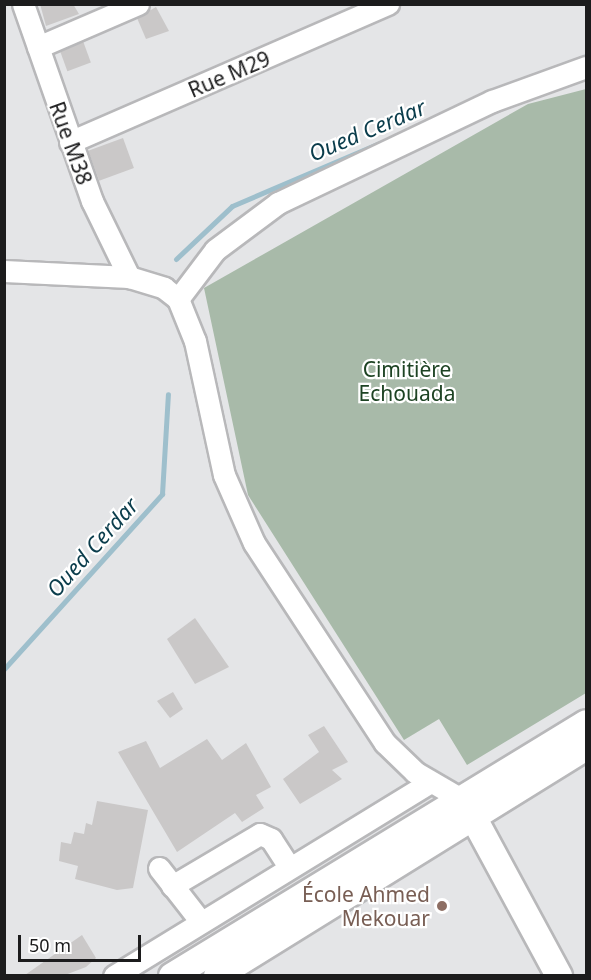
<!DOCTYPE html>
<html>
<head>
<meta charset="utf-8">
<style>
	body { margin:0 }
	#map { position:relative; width:591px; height:980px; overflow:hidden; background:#e4e5e7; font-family:"Noto Sans",sans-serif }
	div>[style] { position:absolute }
	.green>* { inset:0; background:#a8baa9 }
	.stream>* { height:5px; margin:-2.5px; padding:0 2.5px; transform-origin:2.5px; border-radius:2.5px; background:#9ebfcc }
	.building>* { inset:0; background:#cac8c8; transform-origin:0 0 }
	.roads { filter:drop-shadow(2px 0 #b8b8ba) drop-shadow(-2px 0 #b8b8ba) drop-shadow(0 2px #b8b8ba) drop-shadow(0 -2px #b8b8ba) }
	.minor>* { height:21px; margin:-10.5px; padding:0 10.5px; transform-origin:10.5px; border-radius:10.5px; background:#fff }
	.major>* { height:26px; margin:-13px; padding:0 13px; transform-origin:13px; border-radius:13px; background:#fff }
	.dots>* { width:16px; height:16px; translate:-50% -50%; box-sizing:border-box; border:3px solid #fff; border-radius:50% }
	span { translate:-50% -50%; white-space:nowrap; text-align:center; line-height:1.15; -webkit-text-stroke:4.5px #fff; paint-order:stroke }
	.street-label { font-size:21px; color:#1c1c1d }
	.park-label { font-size:21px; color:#1d4323 }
	.education-label { font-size:21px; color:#785e54 }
	.right { translate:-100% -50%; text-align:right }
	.water-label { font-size:22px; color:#0a3c4b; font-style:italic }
	.frame { position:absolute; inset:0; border:6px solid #1c1c1d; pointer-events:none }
	.scale { position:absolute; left:18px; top:935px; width:123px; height:27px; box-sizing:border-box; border:3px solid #1c1c1d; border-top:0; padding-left:8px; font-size:18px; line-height:21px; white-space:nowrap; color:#1c1c1d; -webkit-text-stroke:4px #fff; paint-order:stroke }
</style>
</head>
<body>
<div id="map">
	<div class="green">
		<i style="clip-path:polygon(586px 89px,586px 693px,467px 765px,439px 719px,404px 740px,248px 495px,204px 288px,528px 104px)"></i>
	</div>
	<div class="stream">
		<i style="left:577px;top:60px;width:10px;rotate:-24deg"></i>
		<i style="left:176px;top:259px;width:77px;rotate:-43.4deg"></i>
		<i style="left:232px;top:206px;width:161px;rotate:-23.1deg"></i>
		<i style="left:4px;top:669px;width:236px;rotate:-47.9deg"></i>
		<i style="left:162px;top:494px;width:100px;rotate:-86.6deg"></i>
	</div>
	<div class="building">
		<i style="clip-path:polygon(40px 4px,73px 4px,79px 14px,46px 26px)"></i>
		<i style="clip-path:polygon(156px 7px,169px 31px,146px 39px,137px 18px)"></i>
		<i style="left:83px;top:41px;width:23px;height:25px;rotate:70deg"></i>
		<i style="left:123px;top:138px;width:32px;height:37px;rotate:70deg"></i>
		<i style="clip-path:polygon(195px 618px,229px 667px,195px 684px,167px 639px)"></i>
		<i style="clip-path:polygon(173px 692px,183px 709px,170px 718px,157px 701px)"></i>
		<i style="clip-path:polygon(324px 726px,348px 762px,332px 770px,342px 779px,300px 804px,283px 779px,319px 752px,308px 735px)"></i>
		<i style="clip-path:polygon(207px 739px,222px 760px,246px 743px,271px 787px,256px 795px,264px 808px,242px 822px,235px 813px,177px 852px,118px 752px,146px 741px,160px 768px)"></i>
		<i style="clip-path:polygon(97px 801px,148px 810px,133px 888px,117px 890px,75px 879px,78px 866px,59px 861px,61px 842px,71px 844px,74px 832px,84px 834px,86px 823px,92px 825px)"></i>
		<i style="clip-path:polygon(82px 935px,96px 958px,86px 967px,65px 975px,25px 975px)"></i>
	</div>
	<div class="roads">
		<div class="minor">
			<i style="left:23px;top:4px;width:209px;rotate:70.7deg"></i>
			<i style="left:92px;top:201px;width:85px;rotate:64deg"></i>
			<i style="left:38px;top:47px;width:109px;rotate:-23.3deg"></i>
			<i style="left:70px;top:142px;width:347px;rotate:-23.5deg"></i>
			<i style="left:4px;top:271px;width:125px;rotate:2.7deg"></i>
			<i style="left:129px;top:277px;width:37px;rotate:17deg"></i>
			<i style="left:164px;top:288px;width:18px;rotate:38deg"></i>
			<i style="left:178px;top:299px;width:45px;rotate:68deg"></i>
			<i style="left:195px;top:341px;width:137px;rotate:77.8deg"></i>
			<i style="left:224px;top:475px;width:74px;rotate:66.2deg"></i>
			<i style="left:254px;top:543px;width:239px;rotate:56.8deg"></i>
			<i style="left:385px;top:743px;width:42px;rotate:44deg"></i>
			<i style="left:415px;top:772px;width:56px;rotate:30.3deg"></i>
			<i style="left:178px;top:299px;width:61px;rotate:-52.9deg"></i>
			<i style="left:215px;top:250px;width:79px;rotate:-36.7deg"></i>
			<i style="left:278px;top:203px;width:237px;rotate:-25.5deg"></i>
			<i style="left:492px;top:101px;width:100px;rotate:-19.9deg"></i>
			<i style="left:159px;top:868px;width:68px;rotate:52.1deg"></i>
			<i style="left:172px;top:886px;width:102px;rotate:-30.6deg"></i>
			<i style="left:260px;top:834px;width:12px;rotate:24deg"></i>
			<i style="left:271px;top:839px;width:33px;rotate:57deg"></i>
			<i style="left:114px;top:976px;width:371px;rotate:-31.5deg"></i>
		</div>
		<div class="major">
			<i style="left:465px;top:802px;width:198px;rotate:61.6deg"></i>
			<i style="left:172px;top:976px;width:485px;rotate:-31.4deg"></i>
			<i style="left:217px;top:976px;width:434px;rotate:-31.8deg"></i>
		</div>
	</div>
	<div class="dots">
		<i style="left:442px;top:906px;background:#8d6e63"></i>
	</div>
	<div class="street-label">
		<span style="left:229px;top:74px;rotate:-23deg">Rue M29</span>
		<span style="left:71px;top:143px;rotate:70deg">Rue M38</span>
	</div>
	<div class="park-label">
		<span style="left:407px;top:381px">Cimitière<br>Echouada</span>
	</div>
	<div class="education-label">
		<span class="right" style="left:430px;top:906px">École Ahmed<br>Mekouar</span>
	</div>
	<div class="water-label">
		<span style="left:367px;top:130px;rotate:-23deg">Oued Cerdar</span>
		<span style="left:92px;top:547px;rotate:-48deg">Oued Cerdar</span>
	</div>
	<div class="frame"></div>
	<div class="scale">50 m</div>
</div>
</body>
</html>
